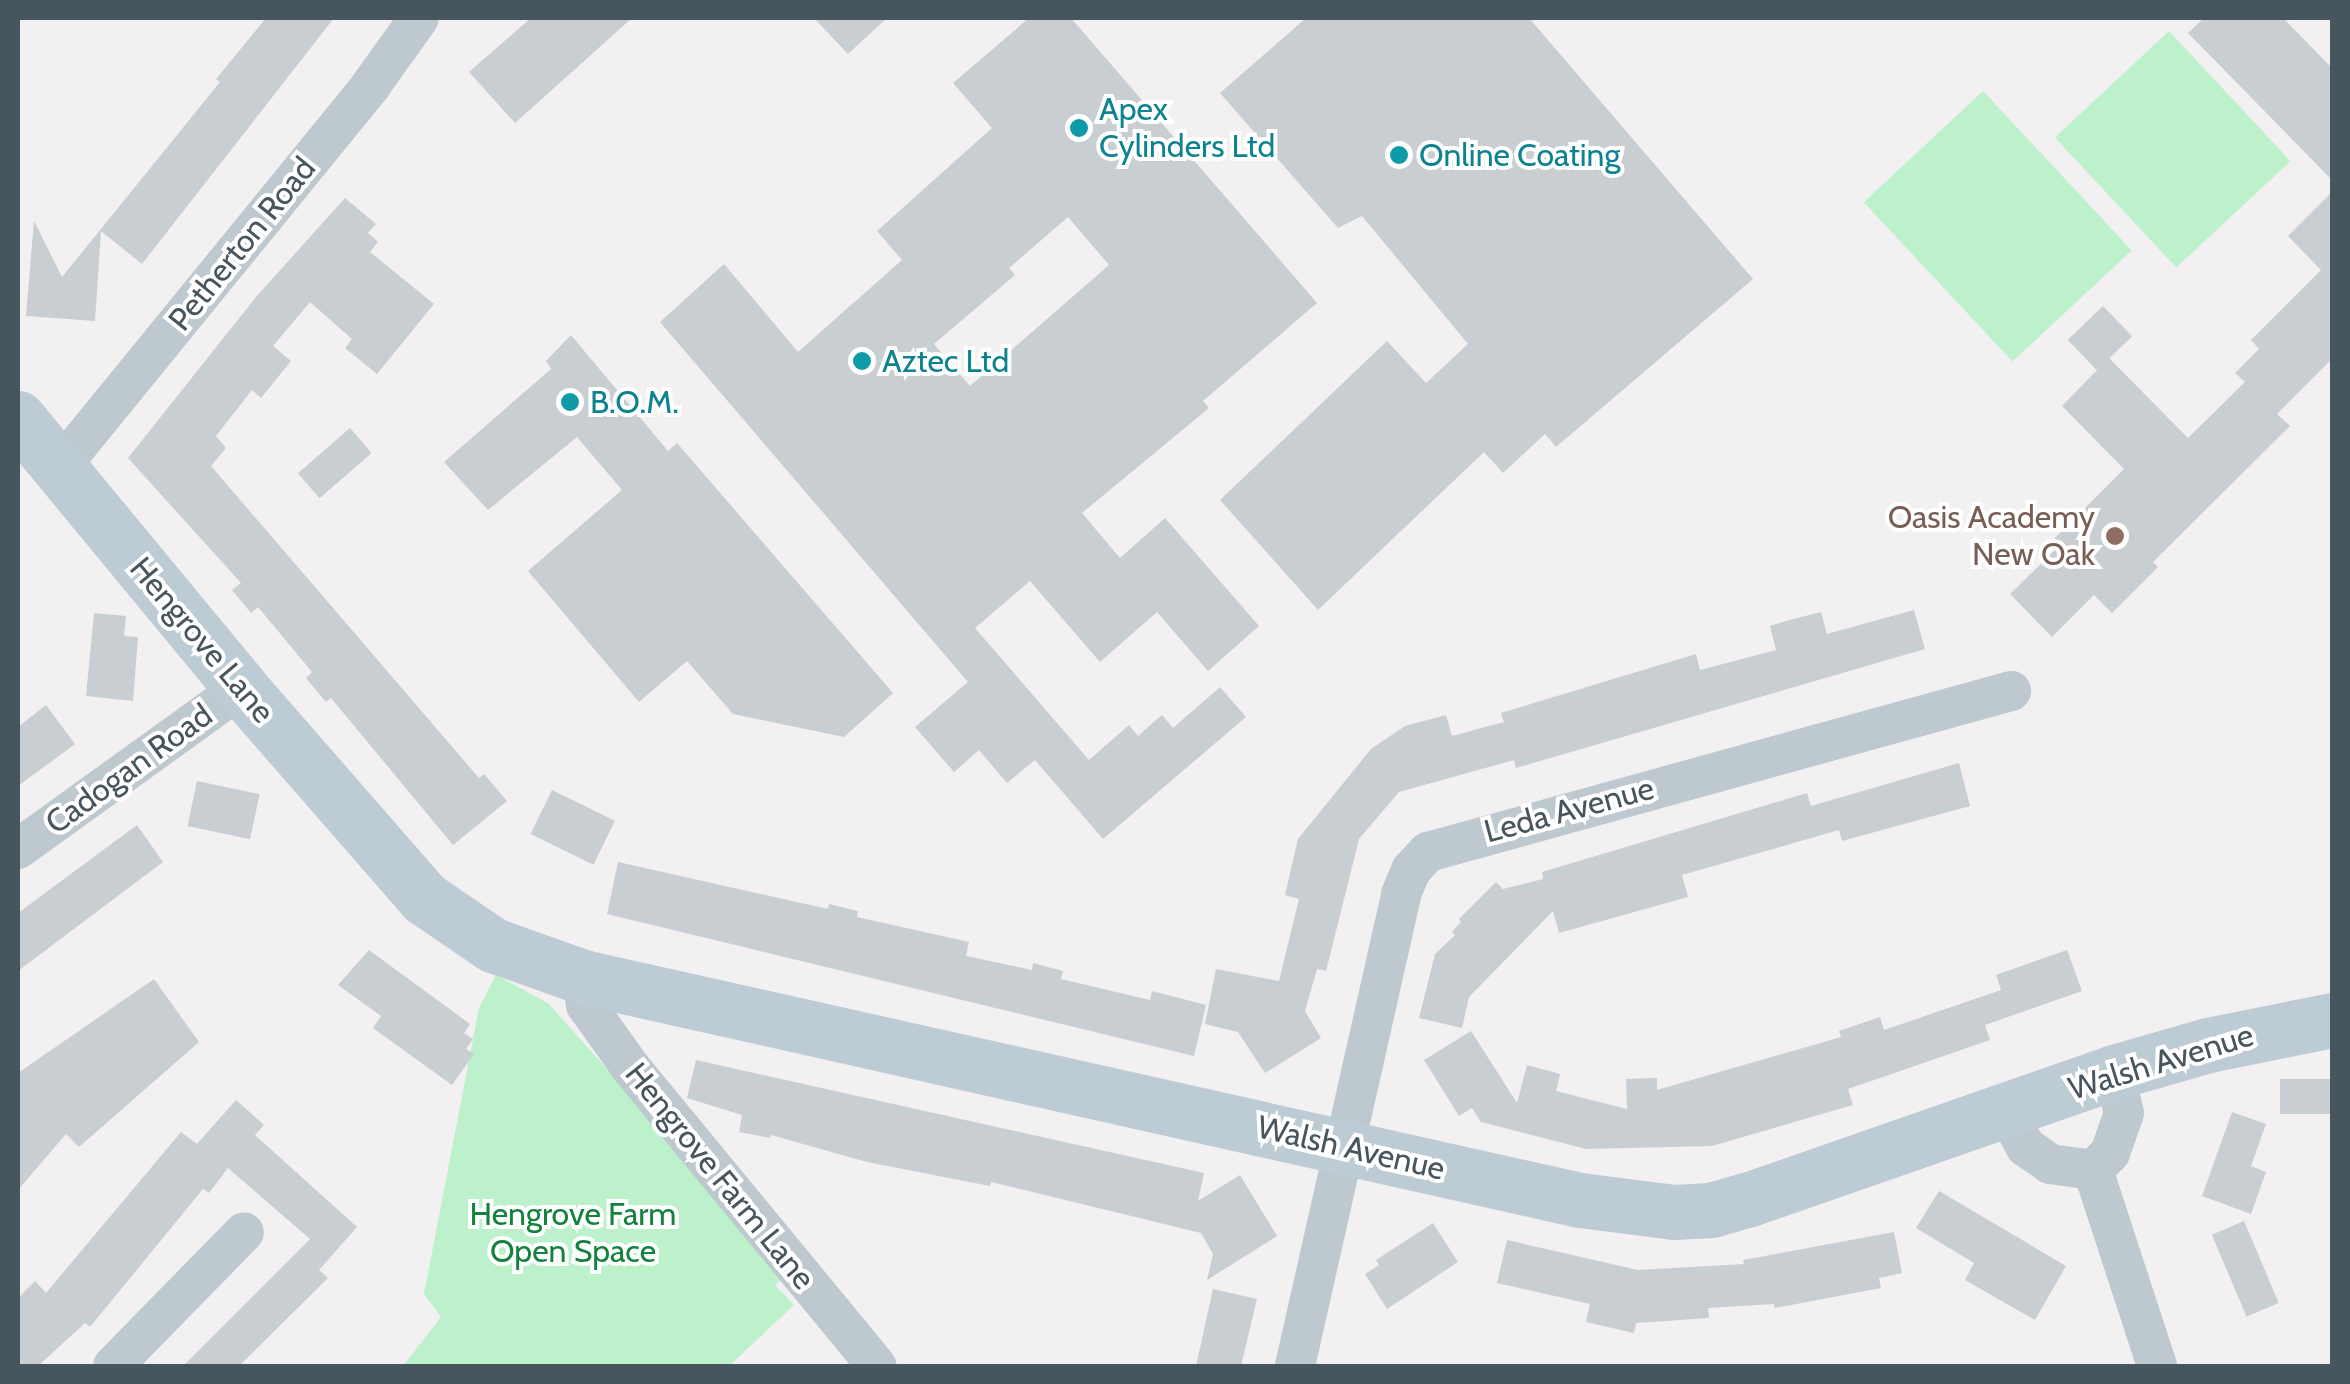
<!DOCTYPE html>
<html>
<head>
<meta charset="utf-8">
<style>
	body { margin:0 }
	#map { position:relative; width:2350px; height:1384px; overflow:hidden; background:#f2f0f0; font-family:Cabin,sans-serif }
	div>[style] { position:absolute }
	.green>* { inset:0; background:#bdf1cb; transform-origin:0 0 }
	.building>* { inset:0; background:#c9ced2; transform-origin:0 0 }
	.street>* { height:40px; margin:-20px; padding:0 20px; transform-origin:20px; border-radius:20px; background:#bdc9cf }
	.secondary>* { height:55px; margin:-27.5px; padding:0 27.5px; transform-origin:27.5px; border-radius:27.5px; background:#bdcbd4 }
	.dots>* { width:28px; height:28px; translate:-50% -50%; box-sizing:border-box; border:5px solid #fff; border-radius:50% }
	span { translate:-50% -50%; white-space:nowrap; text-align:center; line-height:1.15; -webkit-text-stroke:8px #fff; paint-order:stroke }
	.culture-label { font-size:32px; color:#0d838f }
	.left { translate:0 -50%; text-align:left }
	.street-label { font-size:32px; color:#47565e }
	.education-label { font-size:32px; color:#785e54 }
	.right { translate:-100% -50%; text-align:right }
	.park-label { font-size:32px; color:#14823e }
	.frame { position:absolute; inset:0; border:20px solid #47565e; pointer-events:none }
</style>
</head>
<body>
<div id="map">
	<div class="green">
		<i style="left:2169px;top:31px;width:178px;height:156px;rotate:47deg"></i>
		<i style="left:1983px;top:91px;width:218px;height:163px;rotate:47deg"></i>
		<i style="clip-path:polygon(496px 975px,548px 1003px,789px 1273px,775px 1285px,794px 1305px,729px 1366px,403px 1366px,441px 1317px,424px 1294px,479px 1008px)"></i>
	</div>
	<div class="building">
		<i style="clip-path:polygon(266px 18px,334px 18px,142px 264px,101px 231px,95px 321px,26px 316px,34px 221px,62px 277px,220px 82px,216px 79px)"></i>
		<i style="clip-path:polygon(531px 18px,632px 18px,515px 123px,469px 72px)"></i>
		<i style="clip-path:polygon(814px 18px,887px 18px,848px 54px)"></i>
		<i style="clip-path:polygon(evenodd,1029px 18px,1071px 18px,1317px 303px,1203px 401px,1209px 408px,1082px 513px,1120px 558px,1165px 518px,1259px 626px,1208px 671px,1157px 612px,1100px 662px,1030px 581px,975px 628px,1089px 760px,1129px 725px,1138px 736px,1162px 715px,1173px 728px,1220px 687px,1246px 717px,1103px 839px,1035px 760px,1007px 783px,979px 750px,954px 772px,915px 727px,968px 682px,660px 322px,724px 264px,798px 352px,902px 260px,877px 231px,992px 128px,953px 83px,1029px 18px,1068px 217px,1109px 265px,970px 386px,934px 344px,1015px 275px,1009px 268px,1068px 217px)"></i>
		<i style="clip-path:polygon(1306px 18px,1529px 18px,1753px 279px,1556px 447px,1545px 434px,1503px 473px,1484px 452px,1318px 610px,1220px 500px,1387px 341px,1426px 383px,1468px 344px,1362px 216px,1338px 228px,1220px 93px)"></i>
		<i style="clip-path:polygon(2204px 18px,2283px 18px,2332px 68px,2332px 180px,2188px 33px)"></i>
		<i style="clip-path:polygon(2332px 192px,2332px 359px,2277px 414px,2290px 426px,2153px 562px,2158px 567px,2112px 613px,2094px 595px,2052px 637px,2010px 594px,2055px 550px,2049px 544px,2124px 469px,2062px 406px,2109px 358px,2188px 438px,2245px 382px,2235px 373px,2259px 349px,2251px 340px,2321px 270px,2288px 236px)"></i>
		<i style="clip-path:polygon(345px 198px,376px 224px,368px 233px,378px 242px,370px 252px,434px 304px,377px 374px,345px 348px,352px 339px,310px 302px,273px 346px,291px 361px,261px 398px,252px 390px,216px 436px,226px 448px,211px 466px,479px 778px,484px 774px,507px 801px,453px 845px,331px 698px,326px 702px,306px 678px,312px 672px,258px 607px,251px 613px,232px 590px,241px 583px,128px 458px,256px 297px)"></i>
		<i style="left:2103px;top:306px;width:42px;height:49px;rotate:46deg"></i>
		<i style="clip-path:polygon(571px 335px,668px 451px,677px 443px,893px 693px,844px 737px,733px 714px,687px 661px,639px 702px,528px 571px,622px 490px,577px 437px,488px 510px,444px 462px,551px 369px,546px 361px)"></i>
		<i style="left:350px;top:428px;width:33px;height:69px;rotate:49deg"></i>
		<i style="clip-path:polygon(1914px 610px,1925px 649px,1516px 768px,1514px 760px,1399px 792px,1359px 839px,1326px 971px,1317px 969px,1305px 1011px,1321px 1038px,1265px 1073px,1238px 1032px,1205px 1024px,1216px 969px,1279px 981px,1299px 899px,1285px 895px,1298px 839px,1371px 749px,1405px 726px,1446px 715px,1452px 736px,1504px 722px,1501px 713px,1696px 654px,1700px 670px,1776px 650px,1770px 626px,1786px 621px,1821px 612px,1827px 634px)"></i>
		<i style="clip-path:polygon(94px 613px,126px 616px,124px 636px,138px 637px,133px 701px,86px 696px)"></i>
		<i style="clip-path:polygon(46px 705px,75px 744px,18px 786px,18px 727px)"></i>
		<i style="clip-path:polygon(1959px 763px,1970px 806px,1842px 841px,1839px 830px,1682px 875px,1688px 897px,1559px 933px,1553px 911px,1469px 997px,1462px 1028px,1419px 1018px,1435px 954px,1455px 935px,1452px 932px,1461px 922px,1459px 919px,1496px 882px,1503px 889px,1543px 879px,1542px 872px,1807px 793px,1811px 806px)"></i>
		<i style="left:197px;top:781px;width:64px;height:46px;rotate:12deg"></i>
		<i style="left:552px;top:790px;width:70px;height:49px;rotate:26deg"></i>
		<i style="clip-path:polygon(137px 825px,163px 862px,18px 971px,18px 913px)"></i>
		<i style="clip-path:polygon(618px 862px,828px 909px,829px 904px,858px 911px,857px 917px,969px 942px,966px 956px,1032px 970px,1033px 963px,1063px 971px,1061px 979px,1150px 1000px,1152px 991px,1206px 1005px,1194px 1056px,607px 914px)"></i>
		<i style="clip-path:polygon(369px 950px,470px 1024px,464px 1033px,473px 1039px,466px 1049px,474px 1054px,452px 1085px,373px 1028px,381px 1016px,338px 985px)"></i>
		<i style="clip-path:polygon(2067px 950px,2082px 991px,1985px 1025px,1990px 1040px,1848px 1089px,1853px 1105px,1712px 1146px,1586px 1149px,1481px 1122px,1472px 1108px,1459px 1116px,1424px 1060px,1471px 1031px,1517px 1103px,1527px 1065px,1560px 1074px,1556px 1091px,1627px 1109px,1626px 1079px,1657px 1078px,1657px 1090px,1841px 1037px,1839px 1031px,1880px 1017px,1884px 1030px,2001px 990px,1996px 975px)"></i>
		<i style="clip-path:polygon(154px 979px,199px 1042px,79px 1147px,66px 1134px,18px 1190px,18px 1073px)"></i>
		<i style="clip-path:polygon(696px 1060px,1204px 1173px,1198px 1201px,1240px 1175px,1277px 1236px,1207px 1280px,1213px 1254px,1201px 1233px,991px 1182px,990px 1186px,867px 1162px,771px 1135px,770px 1138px,739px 1132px,742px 1115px,687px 1098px)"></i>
		<i style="left:2332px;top:1079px;width:35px;height:52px;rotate:90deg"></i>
		<i style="clip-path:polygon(236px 1100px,264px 1125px,255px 1135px,357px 1227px,319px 1270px,328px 1278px,239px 1366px,183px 1366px,310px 1239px,228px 1168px,209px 1193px,203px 1189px,90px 1327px,85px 1323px,38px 1366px,18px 1366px,18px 1298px,35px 1281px,46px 1293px,181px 1132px,197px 1144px)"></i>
		<i style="clip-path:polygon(2232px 1112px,2266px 1124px,2251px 1166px,2266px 1172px,2251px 1214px,2202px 1196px)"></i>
		<i style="clip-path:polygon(1939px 1191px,2066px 1266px,2035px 1320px,1965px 1280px,1974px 1263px,1916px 1228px)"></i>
		<i style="left:2244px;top:1221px;width:89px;height:35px;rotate:67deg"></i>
		<i style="clip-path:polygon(1433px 1223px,1458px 1262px,1387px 1309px,1365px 1274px,1379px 1265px,1376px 1260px)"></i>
		<i style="clip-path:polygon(1894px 1232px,1902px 1273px,1879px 1278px,1881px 1288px,1775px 1308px,1774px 1304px,1708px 1308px,1709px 1318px,1636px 1323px,1634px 1333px,1586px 1322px,1590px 1304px,1497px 1283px,1507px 1240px,1638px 1270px,1744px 1264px,1743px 1260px)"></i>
		<i style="clip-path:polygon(1213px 1289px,1257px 1299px,1241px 1366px,1196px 1366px)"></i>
	</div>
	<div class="street">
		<i style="left:60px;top:467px;width:493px;rotate:-50.8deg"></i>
		<i style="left:371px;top:85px;width:82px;rotate:-54.4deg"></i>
		<i style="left:18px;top:849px;width:275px;rotate:-35.8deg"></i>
		<i style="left:583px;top:977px;width:28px;rotate:84deg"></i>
		<i style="left:586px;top:1005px;width:77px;rotate:54.5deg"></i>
		<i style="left:631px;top:1068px;width:386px;rotate:50.5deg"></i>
		<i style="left:2007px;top:1112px;width:40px;rotate:62deg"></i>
		<i style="left:2026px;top:1147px;width:29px;rotate:35deg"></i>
		<i style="left:2050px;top:1164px;width:43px;rotate:7.9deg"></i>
		<i style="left:2093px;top:1170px;width:206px;rotate:71.9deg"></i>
		<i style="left:2093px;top:1170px;width:24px;rotate:-45deg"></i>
		<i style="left:2110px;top:1153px;width:42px;rotate:-70.7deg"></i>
		<i style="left:2124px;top:1113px;width:42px;rotate:-103.7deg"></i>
		<i style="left:113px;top:1366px;width:187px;rotate:-45.6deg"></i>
		<i style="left:1295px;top:1366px;width:484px;rotate:-77.3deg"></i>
		<i style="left:1401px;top:894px;width:26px;rotate:-67deg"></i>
		<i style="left:1411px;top:870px;width:25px;rotate:-47deg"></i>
		<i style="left:1428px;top:852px;width:605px;rotate:-15.44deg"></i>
	</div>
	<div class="secondary">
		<i style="left:18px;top:418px;width:350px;rotate:50.4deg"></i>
		<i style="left:241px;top:688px;width:279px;rotate:48.9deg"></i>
		<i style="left:424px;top:898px;width:83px;rotate:34.3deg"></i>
		<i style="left:493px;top:945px;width:96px;rotate:19.6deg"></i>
		<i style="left:583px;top:977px;width:1022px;rotate:12.61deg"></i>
		<i style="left:1580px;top:1200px;width:95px;rotate:7.3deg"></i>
		<i style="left:1674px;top:1212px;width:37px;rotate:-3deg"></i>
		<i style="left:1711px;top:1210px;width:37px;rotate:-16deg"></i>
		<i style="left:1747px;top:1200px;width:389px;rotate:-19.2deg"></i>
		<i style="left:2114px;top:1072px;width:98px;rotate:-16deg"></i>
		<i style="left:2208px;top:1045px;width:126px;rotate:-11.4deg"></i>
	</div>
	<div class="dots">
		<i style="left:1079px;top:128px;background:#0f9aa8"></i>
		<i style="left:1399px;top:155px;background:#0f9aa8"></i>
		<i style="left:862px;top:361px;background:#0f9aa8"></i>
		<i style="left:570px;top:402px;background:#0f9aa8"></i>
		<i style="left:2115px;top:536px;background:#8d6e63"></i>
	</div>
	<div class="culture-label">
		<span class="left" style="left:1099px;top:128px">Apex<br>Cylinders Ltd</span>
		<span class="left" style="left:1419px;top:155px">Online Coating</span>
		<span class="left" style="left:882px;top:361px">Aztec Ltd</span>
		<span class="left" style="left:590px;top:402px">B.O.M.</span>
	</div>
	<div class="street-label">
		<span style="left:242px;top:244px;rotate:-51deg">Petherton Road</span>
		<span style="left:202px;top:640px;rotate:50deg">Hengrove Lane</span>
		<span style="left:129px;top:769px;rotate:-36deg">Cadogan Road</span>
		<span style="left:1569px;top:810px;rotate:-15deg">Leda Avenue</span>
		<span style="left:2161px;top:1062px;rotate:-17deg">Walsh Avenue</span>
		<span style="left:1351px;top:1148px;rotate:13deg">Walsh Avenue</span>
		<span style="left:720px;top:1176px;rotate:51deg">Hengrove Farm Lane</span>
	</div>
	<div class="education-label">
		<span class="right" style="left:2095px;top:536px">Oasis Academy<br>New Oak</span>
	</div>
	<div class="park-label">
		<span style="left:573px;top:1233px">Hengrove Farm<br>Open Space</span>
	</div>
	<div class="frame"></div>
</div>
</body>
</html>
